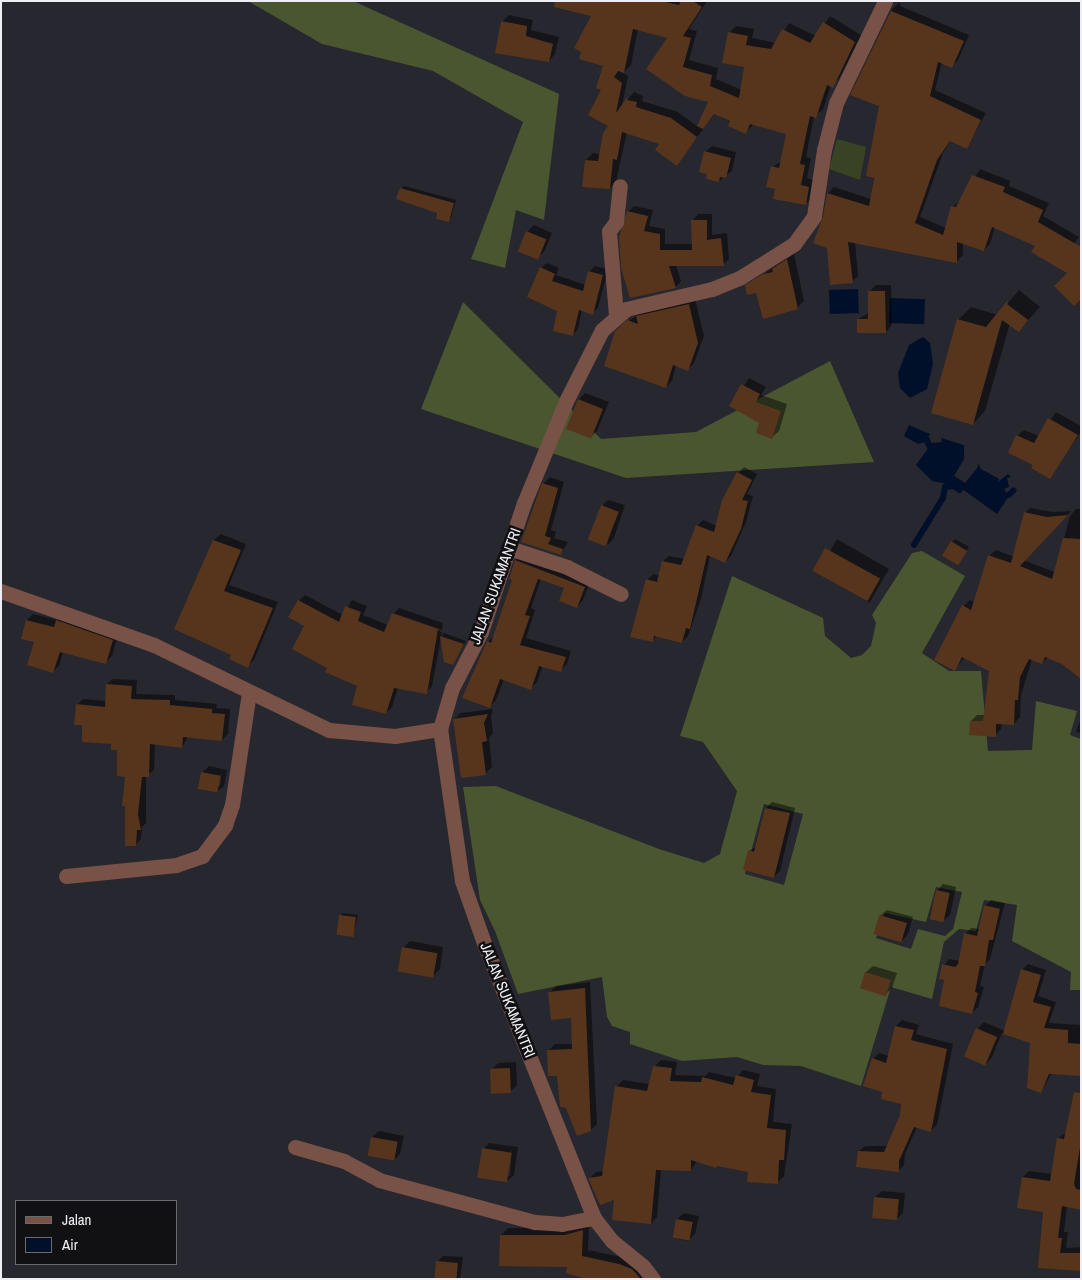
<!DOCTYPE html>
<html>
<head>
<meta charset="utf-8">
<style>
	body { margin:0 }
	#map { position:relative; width:1082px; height:1280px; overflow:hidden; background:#27272f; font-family:"Archivo Narrow",sans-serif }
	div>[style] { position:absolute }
	.green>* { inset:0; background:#384323 }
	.forest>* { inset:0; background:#49562f }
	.water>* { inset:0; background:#00102b; transform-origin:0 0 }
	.shadow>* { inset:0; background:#0007; transform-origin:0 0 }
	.stream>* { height:5.5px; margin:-2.75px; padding:0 2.75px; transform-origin:2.75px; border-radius:2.75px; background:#00102b }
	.building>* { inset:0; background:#57351c; transform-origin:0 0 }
	.minor>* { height:15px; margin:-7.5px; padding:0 7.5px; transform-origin:7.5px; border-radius:7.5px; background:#785147 }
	span { translate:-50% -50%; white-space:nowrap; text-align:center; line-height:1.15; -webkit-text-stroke:5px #111114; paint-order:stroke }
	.street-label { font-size:15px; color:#eeeef4 }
	.frame { position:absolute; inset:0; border:2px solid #eeeef4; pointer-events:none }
	.legend { position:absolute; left:15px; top:1200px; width:162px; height:65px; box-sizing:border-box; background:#111114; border:1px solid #69696e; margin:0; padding:6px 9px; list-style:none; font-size:15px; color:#eeeef4 }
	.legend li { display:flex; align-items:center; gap:10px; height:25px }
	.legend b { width:25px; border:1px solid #69696e }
</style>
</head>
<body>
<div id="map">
	<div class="green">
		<i style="clip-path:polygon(837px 139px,866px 147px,860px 180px,829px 169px)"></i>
	</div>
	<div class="forest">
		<i style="clip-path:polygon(248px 1px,353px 1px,559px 94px,544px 220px,516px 210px,505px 268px,471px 259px,523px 122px,433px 71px,322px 44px)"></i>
		<i style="clip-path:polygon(463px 302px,601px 439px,696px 432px,830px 361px,874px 462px,626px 478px,421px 409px)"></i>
		<i style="clip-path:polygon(evenodd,922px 551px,965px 576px,922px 653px,949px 671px,981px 671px,988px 751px,1032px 750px,1036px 701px,1077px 711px,1070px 735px,1081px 739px,1081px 990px,1070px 990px,1071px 972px,1012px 941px,1017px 905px,984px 900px,976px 931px,959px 929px,944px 942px,932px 999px,891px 987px,861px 1086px,801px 1066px,763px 1065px,737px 1057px,682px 1061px,630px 1044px,630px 1032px,612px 1026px,607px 1017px,602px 977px,518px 994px,495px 931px,480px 900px,463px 787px,496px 786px,659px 849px,704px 863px,720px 854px,737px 791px,703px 742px,680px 736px,732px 576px,823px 618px,825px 636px,851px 658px,862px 655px,871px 646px,876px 623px,872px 615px,912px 553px,922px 551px,764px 804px,803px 814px,784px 885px,745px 874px,764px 804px,922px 551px,936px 887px,962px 892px,953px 929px,945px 936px,918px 929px,911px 949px,876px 938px,885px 913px,926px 922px,936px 887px)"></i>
	</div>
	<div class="water">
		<i style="left:858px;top:289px;width:24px;height:29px;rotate:88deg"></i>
		<i style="left:890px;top:298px;width:35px;height:25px;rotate:2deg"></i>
		<i style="clip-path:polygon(923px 337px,930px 343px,933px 364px,927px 389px,910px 398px,900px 388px,898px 373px,909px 345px)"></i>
		<i style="clip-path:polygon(909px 425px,930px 434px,925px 442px,918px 444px,904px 436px)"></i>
		<i style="clip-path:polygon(941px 438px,964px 445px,964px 459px,954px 476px,965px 483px,978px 467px,978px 463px,981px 469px,999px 479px,998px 482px,1008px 474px,1011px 477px,1007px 478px,1009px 487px,1004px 489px,1009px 496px,997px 514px,958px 486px,932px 481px,916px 465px,932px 443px,942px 442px)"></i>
	</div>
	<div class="shadow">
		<i style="clip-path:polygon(evenodd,564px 1px,707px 1px,689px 29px,697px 31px,689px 60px,718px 68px,716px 79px,742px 90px,746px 66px,729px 33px,736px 26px,754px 29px,752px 38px,776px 43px,789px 23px,816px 36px,830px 16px,861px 35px,839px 79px,831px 85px,823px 110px,814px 116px,806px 157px,811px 158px,807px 178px,815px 181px,812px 197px,806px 204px,776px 188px,772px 167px,782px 161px,788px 133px,754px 124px,746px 132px,715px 113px,677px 164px,661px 143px,627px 132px,616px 181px,610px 188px,586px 160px,593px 153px,601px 154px,609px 126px,605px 66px,593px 15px,564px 1px,638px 29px,669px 37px,686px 95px,709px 101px,698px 127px,678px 112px,642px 101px,643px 96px,634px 92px,622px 106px,628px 76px,623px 73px,631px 65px,638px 29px)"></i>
		<i style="clip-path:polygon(900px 2px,900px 6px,969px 35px,958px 60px,952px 66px,942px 62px,935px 90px,986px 113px,967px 147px,951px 140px,943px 153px,920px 217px,946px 228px,952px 207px,960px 201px,980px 169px,1010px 181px,1009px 186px,1049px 203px,1043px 216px,1079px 237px,1071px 247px,1069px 272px,1036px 245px,995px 227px,990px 244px,984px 250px,963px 243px,963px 255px,957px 261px,855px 242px,858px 276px,852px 282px,824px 218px,828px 193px,834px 187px,871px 199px,881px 105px,852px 94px,893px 8px)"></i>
		<i style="clip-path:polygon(509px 15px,533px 20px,531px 30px,559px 37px,555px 54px,549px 61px,502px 22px)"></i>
		<i style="clip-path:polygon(712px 146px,736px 152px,732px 171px,719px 181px,708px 173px,705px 152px)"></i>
		<i style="clip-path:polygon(404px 186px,456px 200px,451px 218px,448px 221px,401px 189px)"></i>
		<i style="clip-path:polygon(634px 206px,653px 210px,649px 226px,665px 229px,665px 244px,693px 244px,693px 220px,698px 214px,712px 214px,712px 235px,727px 233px,729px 259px,723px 265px,676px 265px,681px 281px,676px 287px,631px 297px,628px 212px)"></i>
		<i style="clip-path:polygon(534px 225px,552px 233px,544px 252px,537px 258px,527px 232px)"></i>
		<i style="clip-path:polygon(794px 254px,804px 301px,797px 308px,746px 286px)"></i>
		<i style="clip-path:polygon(547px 263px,559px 268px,556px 275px,586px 285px,589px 272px,595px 266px,608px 269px,598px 308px,592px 313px,582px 310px,578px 329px,573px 335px,541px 268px)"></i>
		<i style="clip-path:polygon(876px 285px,891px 285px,892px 325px,886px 332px,858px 319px,869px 313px,870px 291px)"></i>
		<i style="clip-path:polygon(1019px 290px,1040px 307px,1019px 330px,1010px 323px,985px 411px,973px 424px,958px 320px,971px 307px,998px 315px)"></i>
		<i style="clip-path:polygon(695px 299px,704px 336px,694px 363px,688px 369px,676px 365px,672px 381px,666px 387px,623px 325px,643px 311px)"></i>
		<i style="clip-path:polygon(749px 378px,766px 387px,761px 395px,787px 404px,779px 431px,772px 437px,761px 423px,731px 406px)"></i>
		<i style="clip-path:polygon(585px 393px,609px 402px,597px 431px,590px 438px,579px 399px)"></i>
		<i style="clip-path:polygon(1056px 412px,1081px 426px,1081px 432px,1049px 477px,1035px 464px,1017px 436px,1024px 430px,1039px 436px)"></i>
		<i style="clip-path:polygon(744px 467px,757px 474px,747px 494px,753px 496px,746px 522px,731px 556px,725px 562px,710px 556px,701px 599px,688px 636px,682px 642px,658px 635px,652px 641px,647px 580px,653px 574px,660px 576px,663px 561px,669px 556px,685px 559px,697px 526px,703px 520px,717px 526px,738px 473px)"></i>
		<i style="clip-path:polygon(550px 477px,564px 482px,551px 530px,556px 532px,554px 538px,568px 542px,561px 554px,523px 541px,544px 483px)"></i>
		<i style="clip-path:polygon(608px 500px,625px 505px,614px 538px,608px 545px,602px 506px)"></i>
		<i style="clip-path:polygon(1030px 508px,1053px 512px,1071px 511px,1031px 553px,1025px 513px)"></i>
		<i style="clip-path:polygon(1076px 509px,1081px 509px,1081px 548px,1061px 550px,1070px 516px)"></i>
		<i style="clip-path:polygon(221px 534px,246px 544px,229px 585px,278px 602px,254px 660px,248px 666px,232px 654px,176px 628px,214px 540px)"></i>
		<i style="left:837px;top:539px;width:60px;height:39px;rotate:30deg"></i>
		<i style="clip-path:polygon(955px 539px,969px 547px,960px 561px,952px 542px)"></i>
		<i style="clip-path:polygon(996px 550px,1055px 572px,1063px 663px,1048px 657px,1042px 663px,1032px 659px,1021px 695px,1020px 717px,1014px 724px,1002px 723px,1001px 729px,995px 735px,971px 721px,977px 715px,985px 715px,990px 670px,965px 657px,955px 669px,964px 606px,970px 600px,974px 602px,989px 556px)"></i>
		<i style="clip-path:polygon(522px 554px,591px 580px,583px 600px,577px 607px,565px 587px,541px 579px,531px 608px,535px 610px,526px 638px,571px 651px,567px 664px,561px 670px,543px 665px,537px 682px,531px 688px,504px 679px,496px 700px,489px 707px,488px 642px,494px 636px,514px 579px,516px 560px)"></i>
		<i style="clip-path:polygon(305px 595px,343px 615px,352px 600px,367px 606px,363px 615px,388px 625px,394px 613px,442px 632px,432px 686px,426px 693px,398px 688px,392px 707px,386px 713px,359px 685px,329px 667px,306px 626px,299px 601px)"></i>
		<i style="clip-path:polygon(399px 608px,443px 623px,442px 630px,394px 613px)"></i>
		<i style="clip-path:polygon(33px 614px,57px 620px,63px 615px,118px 634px,112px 656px,106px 662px,63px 652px,59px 666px,52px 672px,36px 642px,22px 638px,27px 620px)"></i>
		<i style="clip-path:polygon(444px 633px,466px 641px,453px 664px,445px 661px,442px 636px)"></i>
		<i style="clip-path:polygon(113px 679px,137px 680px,136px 694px,175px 695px,175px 700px,217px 704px,216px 708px,230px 709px,228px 734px,222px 740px,188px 737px,182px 747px,155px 743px,154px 770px,146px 776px,146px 823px,142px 827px,141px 839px,135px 845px,126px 775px,118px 749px,84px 724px,78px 704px,83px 699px,106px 701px,107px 684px)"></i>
		<i style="clip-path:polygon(493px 709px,491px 716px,493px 733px,489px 738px,492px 767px,485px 774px,454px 720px,460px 713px)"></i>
		<i style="clip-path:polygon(1081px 718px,1081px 733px,1076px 732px)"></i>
		<i style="clip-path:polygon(evenodd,209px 766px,227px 770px,224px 786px,217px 792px,202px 773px,209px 766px,222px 770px,220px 786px,218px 786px,222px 770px)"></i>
		<i style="clip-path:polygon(772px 802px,795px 808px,780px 871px,774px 877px,749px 851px,757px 846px,766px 808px)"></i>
		<i style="clip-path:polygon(943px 884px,956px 887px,950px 915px,943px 921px,937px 891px)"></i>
		<i style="clip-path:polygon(991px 900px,1005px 903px,990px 959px,985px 964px,980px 986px,984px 987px,978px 1007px,972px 1013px,946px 979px,944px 965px,949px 959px,960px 961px,965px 934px,971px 928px,980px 929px,985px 906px)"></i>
		<i style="clip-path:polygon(887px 910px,913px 917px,908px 934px,902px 941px,880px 916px)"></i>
		<i style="clip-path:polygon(343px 913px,358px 915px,353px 936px,340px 916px)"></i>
		<i style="clip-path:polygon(410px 941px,443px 947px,440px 969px,433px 976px,403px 948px)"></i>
		<i style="clip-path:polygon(1028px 964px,1046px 970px,1038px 996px,1056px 1002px,1049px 1023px,1081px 1025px,1081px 1064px,1052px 1073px,1041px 1092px,1032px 1042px,1002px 1033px,992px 1057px,986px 1064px,977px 1029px,984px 1022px,1005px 1031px,1022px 970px)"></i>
		<i style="clip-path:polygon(873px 966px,897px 973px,892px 988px,885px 995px,862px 987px,866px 972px)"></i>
		<i style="clip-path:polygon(590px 982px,597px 1124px,591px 1130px,549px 1050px,555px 1044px,573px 1044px,572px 1017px,550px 992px,556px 986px)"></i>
		<i style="clip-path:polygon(902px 1020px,919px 1025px,916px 1034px,953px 1044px,937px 1125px,931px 1131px,917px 1127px,905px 1154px,904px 1165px,899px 1170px,859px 1151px,865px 1146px,888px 1146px,901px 1115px,902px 1103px,884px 1092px,873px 1059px,879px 1053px,889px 1056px,896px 1026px)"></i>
		<i style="clip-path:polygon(661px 1060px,677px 1062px,675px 1075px,705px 1076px,709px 1072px,736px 1078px,743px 1070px,760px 1074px,757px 1086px,776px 1089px,773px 1122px,792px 1124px,784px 1176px,777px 1183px,749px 1171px,697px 1161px,691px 1170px,661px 1169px,657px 1217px,651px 1223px,590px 1178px,596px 1172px,604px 1171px,617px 1086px,623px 1080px,650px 1084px,655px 1066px)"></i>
		<i style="clip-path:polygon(516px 1062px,517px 1085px,510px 1092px,491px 1070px,498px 1063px)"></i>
		<i style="clip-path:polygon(1081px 1112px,1081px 1208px,1067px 1206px,1064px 1232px,1068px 1232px,1066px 1248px,1081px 1247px,1081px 1268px,1039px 1267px,1045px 1211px,1023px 1177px,1029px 1171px,1052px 1174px,1058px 1138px,1067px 1132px)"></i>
		<i style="clip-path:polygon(379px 1131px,404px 1136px,400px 1154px,393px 1161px,372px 1137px)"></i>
		<i style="clip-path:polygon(evenodd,489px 1143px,518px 1147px,514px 1175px,507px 1181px,483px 1149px,489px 1143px,512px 1147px,510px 1176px,508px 1176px,512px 1147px)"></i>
		<i style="clip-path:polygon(882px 1191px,905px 1193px,903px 1213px,897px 1219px,875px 1197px)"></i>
		<i style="clip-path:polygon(684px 1213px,699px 1216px,695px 1234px,688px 1241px,673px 1238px,677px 1219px)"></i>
		<i style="clip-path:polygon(589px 1224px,588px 1250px,626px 1258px,645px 1279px,586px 1279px,569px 1266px,501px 1235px,508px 1228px,573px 1228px)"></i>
		<i style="clip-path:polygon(443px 1256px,463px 1257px,460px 1279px,438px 1279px,437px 1262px)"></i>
	</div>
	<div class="stream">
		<i style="left:927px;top:439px;width:9px;rotate:69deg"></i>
		<i style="left:1009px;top:495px;width:6px;rotate:-45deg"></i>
		<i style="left:914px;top:545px;width:55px;rotate:-58.3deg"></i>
		<i style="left:943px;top:498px;width:11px;rotate:-80deg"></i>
		<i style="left:945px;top:487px;width:9px;rotate:-6deg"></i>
		<i style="left:954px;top:486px;width:7px;rotate:34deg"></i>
	</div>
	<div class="building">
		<i style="clip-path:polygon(555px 1px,661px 1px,679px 5px,681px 1px,693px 1px,702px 7px,683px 36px,691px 38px,683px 67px,712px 75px,710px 86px,739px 98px,744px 67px,722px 63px,728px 32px,748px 36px,746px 45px,771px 49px,782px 29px,810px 43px,823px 22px,855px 42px,833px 88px,827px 85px,816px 118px,810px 116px,800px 164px,805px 165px,801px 185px,809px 187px,806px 205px,773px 199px,775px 189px,766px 187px,771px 166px,779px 168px,786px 134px,750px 124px,746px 134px,728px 126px,730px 121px,714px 114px,703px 129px,697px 126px,708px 102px,685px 96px,646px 69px,667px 38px,633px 29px,624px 73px,618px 71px,614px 77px,622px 83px,616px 113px,628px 96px,627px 100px,637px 102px,636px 107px,671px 118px,697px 137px,677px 166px,655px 150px,659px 144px,622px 132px,617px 160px,613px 159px,610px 189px,582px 187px,585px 160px,598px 161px,603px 133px,608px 126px,588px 115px,601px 90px,596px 88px,603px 66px,579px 59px,581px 52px,574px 48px,591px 16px,554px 7px)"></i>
		<i style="clip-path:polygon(891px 11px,964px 41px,952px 68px,938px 62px,930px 96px,981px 120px,967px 149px,950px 141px,937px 160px,915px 223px,943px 235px,951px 206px,956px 207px,972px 175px,1005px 187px,1003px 192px,1043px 210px,1038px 222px,1081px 247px,1081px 299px,1074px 306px,1054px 286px,1067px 273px,1031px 252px,1035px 246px,992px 227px,984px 251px,957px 242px,957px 263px,848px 242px,853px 283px,830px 285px,827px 248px,813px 243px,823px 217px,827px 193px,869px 206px,874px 178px,866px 176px,879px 106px,850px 95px)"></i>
		<i style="clip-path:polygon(501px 21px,527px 26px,526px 36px,553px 44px,549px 62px,495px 53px)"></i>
		<i style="clip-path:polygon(704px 151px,731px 158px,726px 178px,720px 177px,719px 182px,706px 179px,707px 174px,699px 172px)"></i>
		<i style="clip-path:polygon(400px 188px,454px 203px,449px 222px,436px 219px,437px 213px,396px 199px)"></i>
		<i style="clip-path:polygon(627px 211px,648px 216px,644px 231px,660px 234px,660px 250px,692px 250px,691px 220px,707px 220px,707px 240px,721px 238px,724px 266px,669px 266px,676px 288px,630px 298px,621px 268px,619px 237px)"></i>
		<i style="left:526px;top:231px;width:22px;height:22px;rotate:22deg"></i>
		<i style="clip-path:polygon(787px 259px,798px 309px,763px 319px,756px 293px,747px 295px,745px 285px,763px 274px,773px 272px,772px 269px)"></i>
		<i style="clip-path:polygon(540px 267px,555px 274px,552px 281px,583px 291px,588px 271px,603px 275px,593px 315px,579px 310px,573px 336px,553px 331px,557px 311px,527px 297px)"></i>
		<i style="clip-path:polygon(868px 291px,885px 291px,886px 333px,857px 333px,857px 319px,868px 319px)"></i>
		<i style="clip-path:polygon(1008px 300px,1007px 304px,1028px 320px,1019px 332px,1002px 320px,973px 425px,931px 413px,957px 319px,986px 327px)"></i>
		<i style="clip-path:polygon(689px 304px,698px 343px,688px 371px,673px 365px,666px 388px,604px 366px,615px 331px,627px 320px,638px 324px,636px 316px)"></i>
		<i style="clip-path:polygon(741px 384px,760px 394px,756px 402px,781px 411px,772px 439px,756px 433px,759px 423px,729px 406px)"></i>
		<i style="left:578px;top:399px;width:27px;height:32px;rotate:22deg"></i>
		<i style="clip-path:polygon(1048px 418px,1078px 435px,1050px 479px,1031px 468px,1033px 465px,1008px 453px,1016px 435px,1034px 443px)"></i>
		<i style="clip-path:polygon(737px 472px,752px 480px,742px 500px,748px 501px,741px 529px,725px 563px,707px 555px,690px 629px,686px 628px,682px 643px,654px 636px,653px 642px,630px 637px,646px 579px,657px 582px,662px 561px,681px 565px,696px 525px,714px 532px,722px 500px)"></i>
		<i style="clip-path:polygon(542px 483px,558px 488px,545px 536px,551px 538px,548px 544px,563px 549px,561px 555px,521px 542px)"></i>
		<i style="left:601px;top:505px;width:19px;height:37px;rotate:21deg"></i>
		<i style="clip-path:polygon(1024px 512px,1047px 517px,1068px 515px,1020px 566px,1052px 579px,1063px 538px,1081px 539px,1081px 679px,1062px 664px,1045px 657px,1042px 664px,1029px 659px,1020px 677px,1018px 700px,1015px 700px,1014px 725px,996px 724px,996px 737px,969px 735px,970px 721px,983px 721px,989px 671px,962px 657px,955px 671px,934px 660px,962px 605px,971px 610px,988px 555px,1011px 563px)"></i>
		<i style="clip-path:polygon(213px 540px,241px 550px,224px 591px,273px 608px,248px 668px,229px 659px,231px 655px,174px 629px)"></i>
		<i style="left:951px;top:541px;width:19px;height:17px;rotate:32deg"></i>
		<i style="left:825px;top:548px;width:63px;height:26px;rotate:29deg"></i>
		<i style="clip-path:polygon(515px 560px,585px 587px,577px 608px,559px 601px,564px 588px,538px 579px,525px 615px,530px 616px,520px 645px,566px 657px,561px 672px,539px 666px,531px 690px,500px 679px,490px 708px,462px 698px,487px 641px,491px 643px,512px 580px,509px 579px)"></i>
		<i style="clip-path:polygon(298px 600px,339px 622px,345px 606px,361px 612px,358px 621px,384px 632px,392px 613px,438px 629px,427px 694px,394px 688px,386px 714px,352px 705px,357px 686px,325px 672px,327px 668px,292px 649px,304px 626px,288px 617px)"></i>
		<i style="clip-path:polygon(26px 620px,54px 627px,56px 620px,113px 640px,106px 664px,60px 652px,53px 673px,27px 665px,34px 642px,21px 639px)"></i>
		<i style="clip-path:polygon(440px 636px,464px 644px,453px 665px,444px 662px)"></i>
		<i style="clip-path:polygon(106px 684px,132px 686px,131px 699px,170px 700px,170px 705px,212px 709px,212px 713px,225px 714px,222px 741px,183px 737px,182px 748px,150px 744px,149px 777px,142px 777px,138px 814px,141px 830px,137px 830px,136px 846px,125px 846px,125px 806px,122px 806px,125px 777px,117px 776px,117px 750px,111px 750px,111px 744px,82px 742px,82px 725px,74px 725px,76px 704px,105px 707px)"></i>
		<i style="clip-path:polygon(488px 714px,484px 723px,487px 741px,482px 742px,486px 775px,461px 778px,453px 719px)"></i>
		<i style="left:201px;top:772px;width:20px;height:17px;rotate:11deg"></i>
		<i style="clip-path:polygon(765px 808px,790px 813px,774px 878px,743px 870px,748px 850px,754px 852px)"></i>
		<i style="left:936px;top:890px;width:14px;height:30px;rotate:12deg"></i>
		<i style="clip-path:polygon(984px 905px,1000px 909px,993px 940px,989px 940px,985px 966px,980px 966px,975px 992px,978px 993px,972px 1014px,939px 1006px,944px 980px,939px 979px,942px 964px,955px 967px,958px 964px,964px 933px,977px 936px)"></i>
		<i style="left:339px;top:915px;width:17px;height:20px;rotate:7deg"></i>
		<i style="left:879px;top:915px;width:29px;height:20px;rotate:16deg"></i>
		<i style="left:402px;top:947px;width:36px;height:25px;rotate:10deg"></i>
		<i style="clip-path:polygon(1021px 969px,1041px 975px,1033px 1002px,1051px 1007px,1044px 1028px,1068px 1030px,1068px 1043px,1081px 1044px,1081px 1076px,1049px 1074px,1041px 1093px,1027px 1088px,1030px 1043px,1003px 1034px)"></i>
		<i style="left:865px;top:972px;width:27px;height:17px;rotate:17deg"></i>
		<i style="clip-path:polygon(585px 988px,591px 1131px,577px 1136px,566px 1108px,560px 1107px,557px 1076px,548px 1076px,547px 1050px,572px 1049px,571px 1018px,551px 1020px,548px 992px)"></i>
		<i style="clip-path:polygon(895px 1026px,914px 1030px,911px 1040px,947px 1049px,931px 1132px,914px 1127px,899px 1161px,899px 1172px,856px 1167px,858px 1151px,884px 1152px,900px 1115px,901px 1104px,881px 1099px,882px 1092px,863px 1086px,872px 1058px,886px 1063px)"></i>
		<i style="left:976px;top:1028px;width:23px;height:31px;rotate:23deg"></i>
		<i style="clip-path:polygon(653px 1066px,672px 1068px,670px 1081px,701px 1082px,702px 1077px,733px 1085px,736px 1075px,754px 1080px,751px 1092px,771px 1095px,767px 1128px,786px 1130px,784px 1160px,779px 1160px,778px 1184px,747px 1182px,748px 1172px,717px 1166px,716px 1168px,691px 1160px,691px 1171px,656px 1170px,651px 1224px,612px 1220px,614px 1200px,600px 1205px,588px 1178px,602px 1176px,615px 1086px,647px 1091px)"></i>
		<i style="left:510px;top:1068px;width:25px;height:20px;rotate:88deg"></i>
		<i style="clip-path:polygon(1074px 1092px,1081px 1093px,1081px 1141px,1074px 1184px,1076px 1189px,1081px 1190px,1081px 1210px,1062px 1206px,1058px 1238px,1062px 1238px,1060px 1253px,1081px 1253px,1081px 1271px,1038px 1268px,1043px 1212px,1017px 1208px,1022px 1177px,1050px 1181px,1057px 1138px,1064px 1139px)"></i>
		<i style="left:371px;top:1137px;width:27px;height:19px;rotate:10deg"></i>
		<i style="left:482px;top:1148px;width:30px;height:30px;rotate:9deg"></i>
		<i style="left:874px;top:1197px;width:25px;height:21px;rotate:5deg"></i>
		<i style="left:676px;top:1219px;width:17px;height:19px;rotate:10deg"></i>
		<i style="clip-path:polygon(583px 1230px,582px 1256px,619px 1264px,632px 1269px,641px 1279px,586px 1279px,566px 1273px,567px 1267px,499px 1266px,500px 1235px,565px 1235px)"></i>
		<i style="left:436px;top:1261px;width:22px;height:18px;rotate:5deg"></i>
	</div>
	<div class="minor">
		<i style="left:616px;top:315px;width:84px;rotate:-94.8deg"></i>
		<i style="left:609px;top:231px;width:11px;rotate:-52deg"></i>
		<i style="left:616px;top:222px;width:36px;rotate:-84deg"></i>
		<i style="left:509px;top:548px;width:61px;rotate:18.1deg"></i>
		<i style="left:567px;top:567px;width:60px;rotate:26.6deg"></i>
		<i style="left:1px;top:591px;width:162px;rotate:19.4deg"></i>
		<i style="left:154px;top:645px;width:195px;rotate:25.9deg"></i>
		<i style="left:329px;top:730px;width:66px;rotate:5.2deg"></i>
		<i style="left:395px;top:736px;width:46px;rotate:-8.8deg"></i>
		<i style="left:66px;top:876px;width:111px;rotate:-5.7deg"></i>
		<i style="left:176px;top:865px;width:28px;rotate:-19deg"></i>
		<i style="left:202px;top:856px;width:39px;rotate:-53deg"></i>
		<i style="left:225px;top:825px;width:21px;rotate:-71deg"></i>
		<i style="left:232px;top:805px;width:114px;rotate:-81.4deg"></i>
		<i style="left:295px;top:1147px;width:51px;rotate:15.9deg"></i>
		<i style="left:344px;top:1161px;width:40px;rotate:28deg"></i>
		<i style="left:379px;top:1180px;width:162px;rotate:15.1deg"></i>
		<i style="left:535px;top:1222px;width:27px;rotate:4deg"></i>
		<i style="left:562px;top:1224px;width:33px;rotate:-11deg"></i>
		<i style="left:653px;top:1279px;width:16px;rotate:-128deg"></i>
		<i style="left:643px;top:1266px;width:40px;rotate:-141deg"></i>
		<i style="left:612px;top:1241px;width:29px;rotate:-128deg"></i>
		<i style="left:594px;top:1218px;width:296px;rotate:-111.8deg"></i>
		<i style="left:484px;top:943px;width:66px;rotate:-109.5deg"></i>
		<i style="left:462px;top:881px;width:154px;rotate:-98.2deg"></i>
		<i style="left:440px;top:729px;width:43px;rotate:-73.7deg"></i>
		<i style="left:452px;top:688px;width:63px;rotate:-62.6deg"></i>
		<i style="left:481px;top:632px;width:136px;rotate:-71.6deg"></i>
		<i style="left:524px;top:503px;width:110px;rotate:-67.6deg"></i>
		<i style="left:566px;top:401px;width:80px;rotate:-63.1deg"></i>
		<i style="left:602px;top:330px;width:32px;rotate:-41deg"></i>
		<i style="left:626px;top:309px;width:88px;rotate:-13.1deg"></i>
		<i style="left:712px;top:289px;width:31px;rotate:-22deg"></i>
		<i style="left:741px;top:277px;width:62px;rotate:-31.9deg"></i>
		<i style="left:794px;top:244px;width:34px;rotate:-54deg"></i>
		<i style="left:814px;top:216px;width:67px;rotate:-81.4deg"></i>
		<i style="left:824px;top:150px;width:49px;rotate:-75.7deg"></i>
		<i style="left:836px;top:103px;width:113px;rotate:-64.3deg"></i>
	</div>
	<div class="street-label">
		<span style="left:495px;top:586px;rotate:-70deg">JALAN SUKAMANTRI</span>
		<span style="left:508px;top:1000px;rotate:68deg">JALAN SUKAMANTRI</span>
	</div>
	<div class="frame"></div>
	<ul class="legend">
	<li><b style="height:6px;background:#785147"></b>Jalan</li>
	<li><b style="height:14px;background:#00102b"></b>Air</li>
	</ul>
</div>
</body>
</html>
